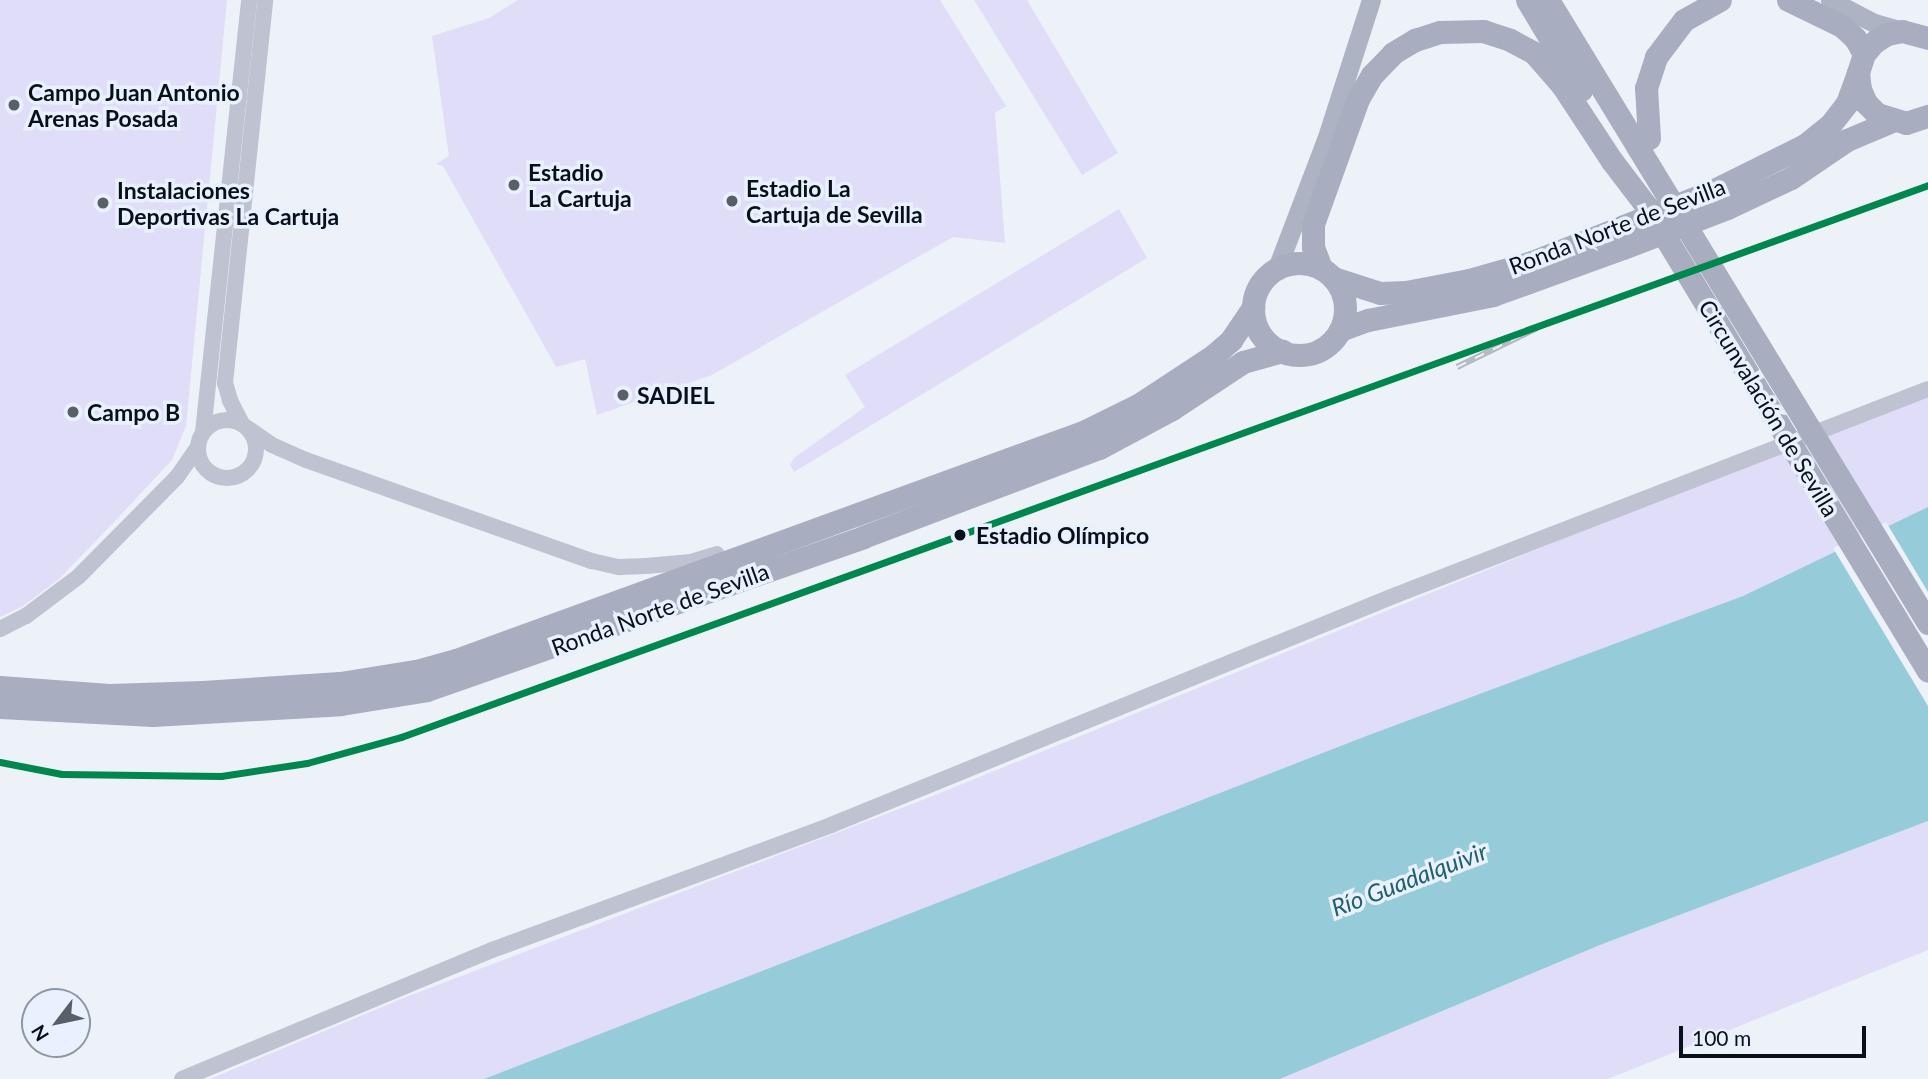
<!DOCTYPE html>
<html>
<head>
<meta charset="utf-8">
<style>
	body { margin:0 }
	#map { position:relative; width:1928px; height:1079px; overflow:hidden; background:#edf2f8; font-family:Lato,sans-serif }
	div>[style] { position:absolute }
	.green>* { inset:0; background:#dfddf8 }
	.water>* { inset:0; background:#96ccda }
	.pier>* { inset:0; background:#edf2f8 }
	.minor>* { height:16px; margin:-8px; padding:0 8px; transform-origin:8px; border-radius:8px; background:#bfc2d0 }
	.minor>.ring { margin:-8px; padding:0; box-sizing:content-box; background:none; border:16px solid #bfc2d0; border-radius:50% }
	.major>* { height:19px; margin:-9.5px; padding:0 9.5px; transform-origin:9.5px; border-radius:9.5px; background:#aeb3c4 }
	.highway>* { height:23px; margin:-11.5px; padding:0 11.5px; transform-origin:11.5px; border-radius:11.5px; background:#a8adc0 }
	.highway>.ring { margin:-11.5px; padding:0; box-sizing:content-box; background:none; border:23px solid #a8adc0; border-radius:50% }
	.rail>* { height:6px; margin-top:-3px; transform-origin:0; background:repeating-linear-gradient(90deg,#e8f1fd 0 10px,#b2b6be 0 20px); box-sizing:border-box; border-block:2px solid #b2b6be }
	.highway-bridge>* { height:23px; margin:-11.5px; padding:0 11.5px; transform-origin:11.5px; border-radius:11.5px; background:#a8adc0 }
	.rail-1>* { height:7px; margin:-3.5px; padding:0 3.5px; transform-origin:3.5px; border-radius:3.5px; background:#00874d }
	.dots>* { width:19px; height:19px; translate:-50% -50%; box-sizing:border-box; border:4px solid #e8f1fd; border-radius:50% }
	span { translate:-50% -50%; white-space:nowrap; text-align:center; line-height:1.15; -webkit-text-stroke:7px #e8f1fd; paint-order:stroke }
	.poi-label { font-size:23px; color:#08101a; font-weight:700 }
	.left { translate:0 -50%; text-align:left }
	.street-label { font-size:23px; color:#08101a }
	.stop-label { font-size:23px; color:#08101a; font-weight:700 }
	.water-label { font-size:24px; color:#205f6c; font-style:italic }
	.north { position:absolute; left:21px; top:988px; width:70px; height:70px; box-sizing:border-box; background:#e8f1fd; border:2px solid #8e97a2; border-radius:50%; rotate:238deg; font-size:19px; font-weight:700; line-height:28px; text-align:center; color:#08101a }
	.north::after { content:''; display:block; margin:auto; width:24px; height:32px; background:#585f68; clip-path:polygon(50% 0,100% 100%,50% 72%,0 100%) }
	.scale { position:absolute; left:1679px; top:1026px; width:187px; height:32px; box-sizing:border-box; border:4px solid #08101a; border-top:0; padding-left:9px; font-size:21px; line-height:24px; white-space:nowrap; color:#08101a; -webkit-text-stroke:5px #e8f1fd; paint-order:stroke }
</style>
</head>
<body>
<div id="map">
	<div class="green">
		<i style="clip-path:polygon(0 0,227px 0,186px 426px,172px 460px,116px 520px,59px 579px,23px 606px,0 617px)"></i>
		<i style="clip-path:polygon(518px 0,940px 0,1006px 106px,995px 113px,1005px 243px,953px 237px,712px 375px,597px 415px,585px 359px,556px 367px,443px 166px,436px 164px,449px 156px,432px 36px,489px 18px)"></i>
		<i style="clip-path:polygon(974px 0,1027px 0,1118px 153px,1082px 175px)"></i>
		<i style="clip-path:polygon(1119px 209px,1147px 258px,794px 472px,790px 465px,794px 458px,865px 407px,845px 375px)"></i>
		<i style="clip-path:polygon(1928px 390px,1928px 508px,1743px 596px,487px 1079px,210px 1079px,401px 999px,933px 796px)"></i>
		<i style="clip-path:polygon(1928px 821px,1928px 950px,1608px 1079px,1280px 1079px,1600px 945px)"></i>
	</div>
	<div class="water">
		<i style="clip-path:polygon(1928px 507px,1928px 821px,1600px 945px,1280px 1079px,484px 1079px,1369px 735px,1743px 596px)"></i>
	</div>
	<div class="pier">
		<i style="clip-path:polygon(1886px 522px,1928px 592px,1928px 706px,1833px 548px)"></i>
	</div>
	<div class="minor">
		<i class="ring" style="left:198px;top:420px;width:42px;height:42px"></i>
		<i style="left:242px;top:424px;width:27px;rotate:-117deg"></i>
		<i style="left:230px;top:400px;width:18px;rotate:-106deg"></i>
		<i style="left:225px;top:383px;width:385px;rotate:-84deg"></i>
		<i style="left:249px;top:429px;width:28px;rotate:35deg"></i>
		<i style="left:272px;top:445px;width:37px;rotate:24deg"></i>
		<i style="left:306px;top:460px;width:303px;rotate:19.5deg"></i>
		<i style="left:592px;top:561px;width:28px;rotate:13deg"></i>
		<i style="left:619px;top:567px;width:27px;rotate:-2deg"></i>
		<i style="left:646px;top:566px;width:45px;rotate:-5.1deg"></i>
		<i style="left:691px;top:562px;width:27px;rotate:-17deg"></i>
		<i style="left:203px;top:432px;width:434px;rotate:-83.9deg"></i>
		<i style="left:0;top:629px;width:29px;rotate:-27deg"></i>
		<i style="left:26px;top:616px;width:66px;rotate:-37deg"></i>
		<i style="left:79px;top:576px;width:139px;rotate:-45.3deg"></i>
		<i style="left:177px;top:477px;width:37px;rotate:-55deg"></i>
		<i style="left:182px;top:1079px;width:336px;rotate:-22.6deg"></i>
		<i style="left:492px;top:950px;width:361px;rotate:-20.2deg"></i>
		<i style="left:831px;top:825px;width:610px;rotate:-22.15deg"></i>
		<i style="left:1396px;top:595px;width:570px;rotate:-21.17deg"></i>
	</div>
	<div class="major">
		<i style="left:1830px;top:0;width:50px;rotate:27.6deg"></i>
		<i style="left:1874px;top:23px;width:29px;rotate:16deg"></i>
		<i style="left:1277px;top:268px;width:137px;rotate:-69.1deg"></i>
		<i style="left:1326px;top:140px;width:147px;rotate:-72.2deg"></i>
	</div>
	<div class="highway">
		<i style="left:1527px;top:0;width:105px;rotate:59deg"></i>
		<i style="left:1548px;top:0;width:171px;rotate:58.6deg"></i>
		<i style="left:1788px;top:0;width:60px;rotate:25.7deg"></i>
		<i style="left:1842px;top:26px;width:18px;rotate:43deg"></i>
		<i style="left:1855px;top:38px;width:18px;rotate:61deg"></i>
		<i style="left:1928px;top:38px;width:27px;rotate:-165deg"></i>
		<i style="left:1902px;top:31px;width:15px;rotate:169deg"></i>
		<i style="left:1887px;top:34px;width:15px;rotate:148deg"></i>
		<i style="left:1874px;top:42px;width:16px;rotate:130deg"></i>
		<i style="left:1864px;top:54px;width:20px;rotate:108deg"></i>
		<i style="left:1858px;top:73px;width:16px;rotate:83deg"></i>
		<i style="left:1860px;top:89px;width:15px;rotate:67deg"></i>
		<i style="left:1866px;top:103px;width:16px;rotate:45deg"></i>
		<i style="left:1877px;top:114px;width:30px;rotate:17deg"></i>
		<i style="left:1906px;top:123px;width:23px;rotate:-18deg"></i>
		<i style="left:1649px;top:138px;width:50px;rotate:-93.4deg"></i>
		<i style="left:1646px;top:88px;width:33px;rotate:-72deg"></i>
		<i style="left:1656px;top:57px;width:46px;rotate:-52.9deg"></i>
		<i style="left:1684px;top:20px;width:41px;rotate:-29.1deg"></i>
		<i class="ring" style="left:1253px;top:263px;width:69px;height:69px"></i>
		<i style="left:1321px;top:268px;width:22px;rotate:-111deg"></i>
		<i style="left:1313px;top:247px;width:23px;rotate:-90deg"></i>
		<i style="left:1313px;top:224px;width:133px;rotate:-70.2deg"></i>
		<i style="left:1358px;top:99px;width:28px;rotate:-60deg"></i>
		<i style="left:1372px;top:75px;width:30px;rotate:-46deg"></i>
		<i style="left:1393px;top:53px;width:26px;rotate:-31deg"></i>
		<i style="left:1415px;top:40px;width:26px;rotate:-18deg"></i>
		<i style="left:1440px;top:32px;width:43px;rotate:-1.3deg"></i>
		<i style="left:1483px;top:31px;width:28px;rotate:18deg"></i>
		<i style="left:1510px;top:40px;width:27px;rotate:28deg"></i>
		<i style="left:1534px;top:53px;width:43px;rotate:48.8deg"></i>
		<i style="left:1562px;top:85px;width:91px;rotate:56.7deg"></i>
		<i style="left:1612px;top:161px;width:58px;rotate:52.7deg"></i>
		<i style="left:1333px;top:278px;width:49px;rotate:17.7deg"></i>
		<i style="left:1380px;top:293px;width:26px;rotate:-2deg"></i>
		<i style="left:1406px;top:292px;width:64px;rotate:-10.8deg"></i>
		<i style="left:1469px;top:280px;width:66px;rotate:-15.9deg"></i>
		<i style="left:1532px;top:262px;width:99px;rotate:-21.4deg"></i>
		<i style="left:1624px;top:226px;width:95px;rotate:-21.7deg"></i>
		<i style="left:1712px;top:191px;width:104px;rotate:-26.3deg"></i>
		<i style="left:1805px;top:145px;width:32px;rotate:-39deg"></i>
		<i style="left:1830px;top:125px;width:28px;rotate:-52deg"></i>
		<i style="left:1847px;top:103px;width:32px;rotate:-70deg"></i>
		<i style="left:1340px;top:330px;width:30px;rotate:-20deg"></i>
		<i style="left:1368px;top:320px;width:127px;rotate:-11.3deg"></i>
		<i style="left:1493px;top:295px;width:138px;rotate:-19.9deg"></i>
		<i style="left:1623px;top:248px;width:111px;rotate:-21deg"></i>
		<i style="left:1727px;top:208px;width:71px;rotate:-25.1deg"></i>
		<i style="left:1791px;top:178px;width:68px;rotate:-34.2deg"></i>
		<i style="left:1847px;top:140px;width:49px;rotate:-22.9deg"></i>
		<i style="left:0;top:687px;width:109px;rotate:4.2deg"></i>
		<i style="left:109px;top:695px;width:94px;rotate:-1.8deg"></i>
		<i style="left:203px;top:692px;width:137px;rotate:-3.8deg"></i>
		<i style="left:340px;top:683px;width:77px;rotate:-9deg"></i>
		<i style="left:416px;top:671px;width:41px;rotate:-15.4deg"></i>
		<i style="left:456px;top:660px;width:667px;rotate:-19.98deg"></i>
		<i style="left:1083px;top:432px;width:61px;rotate:-26.1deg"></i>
		<i style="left:1138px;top:405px;width:91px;rotate:-33.3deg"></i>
		<i style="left:1214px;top:355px;width:23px;rotate:-41deg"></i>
		<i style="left:1231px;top:340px;width:40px;rotate:-56deg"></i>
		<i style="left:0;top:707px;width:153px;rotate:3deg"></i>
		<i style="left:153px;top:715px;width:188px;rotate:-3.3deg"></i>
		<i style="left:341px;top:704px;width:87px;rotate:-9.2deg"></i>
		<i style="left:427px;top:690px;width:462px;rotate:-19.3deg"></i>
		<i style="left:863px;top:537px;width:252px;rotate:-20.7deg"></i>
		<i style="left:1099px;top:448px;width:83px;rotate:-28.1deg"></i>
		<i style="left:1172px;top:409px;width:85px;rotate:-33.5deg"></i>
		<i style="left:1243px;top:362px;width:41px;rotate:-15.8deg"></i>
	</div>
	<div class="rail">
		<i style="left:1457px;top:367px;width:89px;rotate:-26deg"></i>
	</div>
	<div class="highway-bridge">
		<i style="left:1637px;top:146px;width:559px;rotate:58.61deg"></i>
		<i style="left:1647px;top:207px;width:542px;rotate:58.8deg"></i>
	</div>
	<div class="rail-1">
		<i style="left:0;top:762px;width:63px;rotate:11deg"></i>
		<i style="left:62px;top:774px;width:159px;rotate:0.7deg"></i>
		<i style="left:221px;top:776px;width:87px;rotate:-8.6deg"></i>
		<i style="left:307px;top:763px;width:98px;rotate:-15.5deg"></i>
		<i style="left:401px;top:737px;width:1624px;rotate:-19.87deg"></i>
	</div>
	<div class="dots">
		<i style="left:14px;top:105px;background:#585f68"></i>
		<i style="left:514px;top:185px;background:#585f68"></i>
		<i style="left:732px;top:201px;background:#585f68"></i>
		<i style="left:103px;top:203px;background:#585f68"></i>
		<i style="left:623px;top:395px;background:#585f68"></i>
		<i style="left:73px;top:412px;background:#585f68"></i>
		<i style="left:960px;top:535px;background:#08101a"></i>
	</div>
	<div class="poi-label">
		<span class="left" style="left:28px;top:105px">Campo Juan Antonio<br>Arenas Posada</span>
		<span class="left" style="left:528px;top:185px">Estadio<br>La Cartuja</span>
		<span class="left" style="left:746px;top:201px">Estadio La<br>Cartuja de Sevilla</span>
		<span class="left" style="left:117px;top:203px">Instalaciones<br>Deportivas La Cartuja</span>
		<span class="left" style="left:637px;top:395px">SADIEL</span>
		<span class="left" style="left:87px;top:412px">Campo B</span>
	</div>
	<div class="street-label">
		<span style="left:1617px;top:226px;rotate:-21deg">Ronda Norte de Sevilla</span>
		<span style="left:1769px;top:408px;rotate:59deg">Circunvalación de Sevilla</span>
		<span style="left:660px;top:609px;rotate:-20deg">Ronda Norte de Sevilla</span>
	</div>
	<div class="stop-label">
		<span class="left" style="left:976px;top:535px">Estadio Olímpico</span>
	</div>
	<div class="water-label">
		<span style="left:1409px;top:879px;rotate:-21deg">Río Guadalquivir</span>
	</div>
	<div class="north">N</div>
	<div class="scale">100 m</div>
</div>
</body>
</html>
